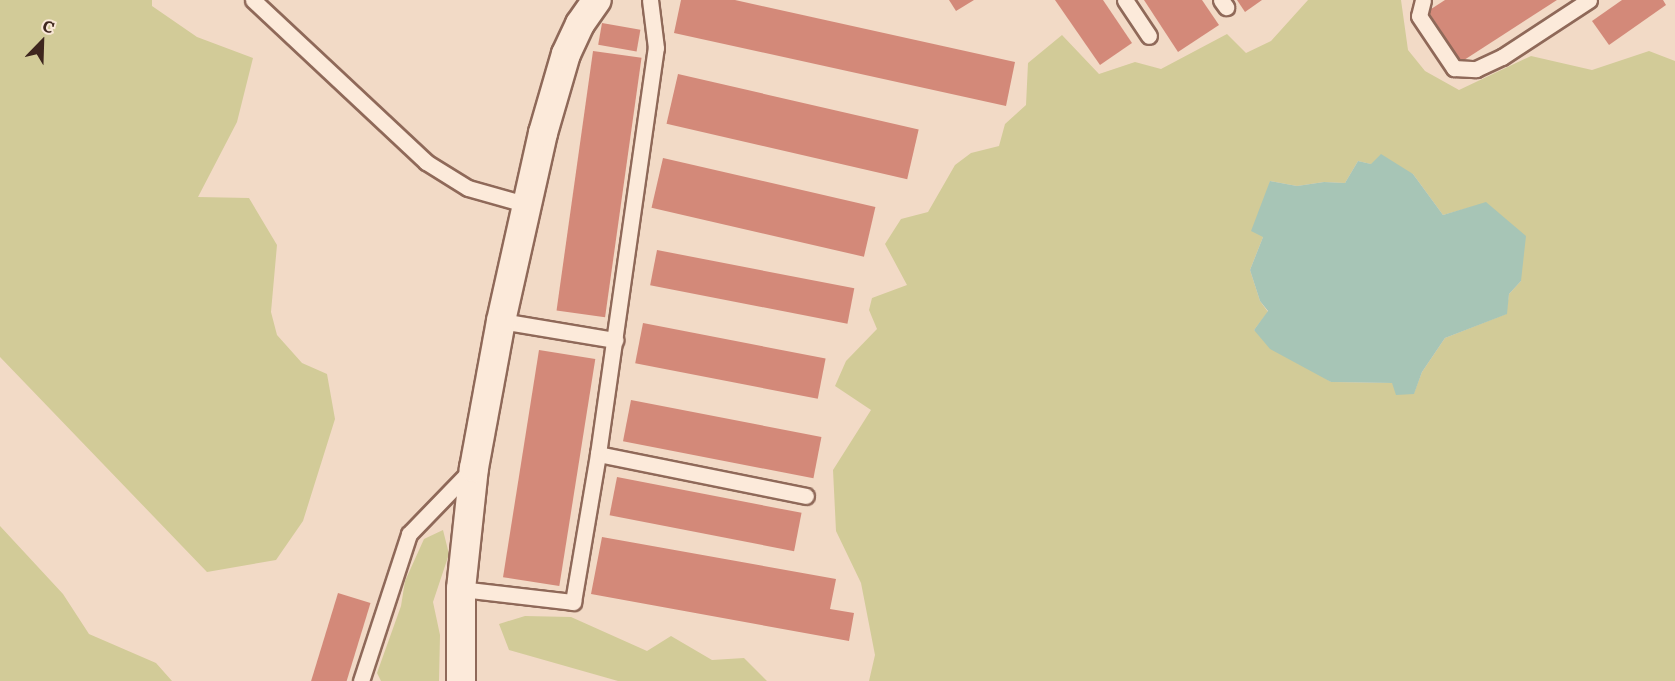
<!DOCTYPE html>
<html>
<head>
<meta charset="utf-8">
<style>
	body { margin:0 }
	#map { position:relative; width:1675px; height:681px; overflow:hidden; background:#f2dac6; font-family:Literata,serif }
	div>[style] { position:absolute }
	.green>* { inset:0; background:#d2cb98 }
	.water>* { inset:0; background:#a7c5b6 }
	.building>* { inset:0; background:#d38979; transform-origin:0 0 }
	.roads { filter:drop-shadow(2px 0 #8f6959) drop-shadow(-2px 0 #8f6959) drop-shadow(0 2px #8f6959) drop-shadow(0 -2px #8f6959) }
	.service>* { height:15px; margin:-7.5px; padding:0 7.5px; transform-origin:7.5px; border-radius:7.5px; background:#fceada }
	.minor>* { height:28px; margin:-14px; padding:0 14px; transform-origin:14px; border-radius:14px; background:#fceada }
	span { translate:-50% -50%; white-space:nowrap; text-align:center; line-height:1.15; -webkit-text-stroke:4.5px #f9e7d6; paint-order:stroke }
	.north { position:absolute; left:12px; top:12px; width:60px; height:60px; -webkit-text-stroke:4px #f9e7d6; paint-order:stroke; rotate:23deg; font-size:16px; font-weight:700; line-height:24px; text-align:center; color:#3e261e }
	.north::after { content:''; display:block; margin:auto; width:21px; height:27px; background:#3e261e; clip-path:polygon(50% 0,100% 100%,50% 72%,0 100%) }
</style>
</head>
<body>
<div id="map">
	<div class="green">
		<i style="clip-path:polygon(0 0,152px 0,152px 6px,197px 37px,253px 58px,237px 122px,198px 197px,249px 198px,277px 245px,271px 312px,277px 335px,302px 363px,327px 374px,335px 419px,303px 521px,276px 560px,207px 572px,0 357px)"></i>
		<i style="clip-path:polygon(evenodd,1308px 0,1401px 0,1408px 50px,1425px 71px,1459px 90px,1531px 56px,1592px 70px,1649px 51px,1675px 61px,1675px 681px,869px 681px,875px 655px,861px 583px,836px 531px,833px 470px,871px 410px,835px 386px,846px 361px,877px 329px,869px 310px,872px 298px,907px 285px,885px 244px,901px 219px,928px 212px,955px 165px,971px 153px,999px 146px,1005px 124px,1026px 105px,1028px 63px,1062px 35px,1099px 74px,1135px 62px,1161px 69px,1227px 34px,1246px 53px,1271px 41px,1308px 0,1358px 161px,1413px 174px,1443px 215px,1486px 203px,1521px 281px,1509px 294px,1506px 314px,1445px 338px,1422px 372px,1414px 393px,1392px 383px,1331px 382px,1254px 330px,1268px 312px,1260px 301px,1250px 270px,1263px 237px,1270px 181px,1297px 186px,1324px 182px,1345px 183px,1358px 161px)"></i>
		<i style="clip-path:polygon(0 526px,63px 594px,89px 634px,156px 663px,172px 681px,0 681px)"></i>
		<i style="clip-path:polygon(443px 530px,449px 554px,433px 602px,440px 635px,439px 681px,381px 681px,377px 673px,401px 606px,405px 581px,424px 539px)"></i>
		<i style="clip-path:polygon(525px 616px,571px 617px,647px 651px,671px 636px,712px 660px,744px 658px,767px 681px,618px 681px,509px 650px,499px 624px)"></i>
	</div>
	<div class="water">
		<i style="clip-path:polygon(1381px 154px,1413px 174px,1443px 215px,1486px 202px,1526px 236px,1521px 281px,1509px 294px,1507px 314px,1445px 338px,1422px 372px,1414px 394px,1396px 395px,1392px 383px,1331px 382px,1270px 349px,1254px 330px,1268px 311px,1260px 301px,1250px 270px,1263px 237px,1251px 231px,1270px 181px,1297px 186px,1324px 182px,1345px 183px,1358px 161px,1371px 164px)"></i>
	</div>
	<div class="building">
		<i style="clip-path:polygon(681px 0,735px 0,1015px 62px,1006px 106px,674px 33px)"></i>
		<i style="clip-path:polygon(949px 0,974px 0,956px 11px)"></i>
		<i style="clip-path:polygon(1055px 0,1103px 0,1132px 43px,1100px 65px)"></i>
		<i style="clip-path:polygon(1144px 0,1202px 0,1219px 25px,1178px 52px)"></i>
		<i style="clip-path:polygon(1237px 0,1262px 0,1245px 12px)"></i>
		<i style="clip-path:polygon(1445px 0,1557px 0,1461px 62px,1428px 11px)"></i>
		<i style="clip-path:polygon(1622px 0,1663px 0,1666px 5px,1609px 45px,1592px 21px)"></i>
		<i style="left:602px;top:23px;width:39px;height:22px;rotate:10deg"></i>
		<i style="left:593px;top:51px;width:49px;height:262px;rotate:8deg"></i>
		<i style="left:678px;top:74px;width:247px;height:51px;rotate:13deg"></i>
		<i style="left:663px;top:158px;width:218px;height:51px;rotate:13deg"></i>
		<i style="left:657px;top:250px;width:201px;height:36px;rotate:11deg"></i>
		<i style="left:643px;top:323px;width:186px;height:41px;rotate:11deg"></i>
		<i style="left:539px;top:350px;width:57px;height:230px;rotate:9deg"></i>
		<i style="left:631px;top:400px;width:194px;height:42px;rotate:11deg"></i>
		<i style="left:617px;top:477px;width:188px;height:39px;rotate:11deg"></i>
		<i style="clip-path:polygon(602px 537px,836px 579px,830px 609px,854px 613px,849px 641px,591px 594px)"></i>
		<i style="left:338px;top:593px;width:34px;height:93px;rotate:17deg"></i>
	</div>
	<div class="roads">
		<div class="service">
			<i style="left:253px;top:0;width:237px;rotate:43.1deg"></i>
			<i style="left:426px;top:162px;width:49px;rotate:31.8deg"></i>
			<i style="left:468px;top:188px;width:59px;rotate:15.7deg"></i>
			<i style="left:1125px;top:0;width:43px;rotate:56.3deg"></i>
			<i style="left:1221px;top:0;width:9px;rotate:54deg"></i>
			<i style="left:1423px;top:0;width:16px;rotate:104deg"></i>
			<i style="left:1419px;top:16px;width:63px;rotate:56.1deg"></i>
			<i style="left:1454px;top:68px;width:22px;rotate:3deg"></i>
			<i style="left:1476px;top:69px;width:29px;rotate:-25deg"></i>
			<i style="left:1502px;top:57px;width:104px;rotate:-33.2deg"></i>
			<i style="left:501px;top:321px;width:116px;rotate:9.5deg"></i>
			<i style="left:598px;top:454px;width:212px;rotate:11.4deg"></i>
			<i style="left:461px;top:589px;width:113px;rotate:6.6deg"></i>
			<i style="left:573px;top:602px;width:150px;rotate:-80.4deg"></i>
			<i style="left:598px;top:454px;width:410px;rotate:-81.9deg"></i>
			<i style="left:656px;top:48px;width:48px;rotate:-97.1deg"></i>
			<i style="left:361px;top:681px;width:155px;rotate:-71.9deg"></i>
			<i style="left:409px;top:534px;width:89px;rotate:-45.9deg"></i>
		</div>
		<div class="minor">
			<i style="left:461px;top:681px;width:92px;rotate:-90deg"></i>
			<i style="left:461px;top:589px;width:122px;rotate:-83.9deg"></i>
			<i style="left:474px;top:468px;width:149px;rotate:-79.6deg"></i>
			<i style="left:501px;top:321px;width:193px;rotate:-77.4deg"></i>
			<i style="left:543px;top:133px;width:82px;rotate:-73.8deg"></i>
			<i style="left:566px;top:54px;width:33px;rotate:-65deg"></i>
			<i style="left:580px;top:24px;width:29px;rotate:-55deg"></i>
		</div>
	</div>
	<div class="north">С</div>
</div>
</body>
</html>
